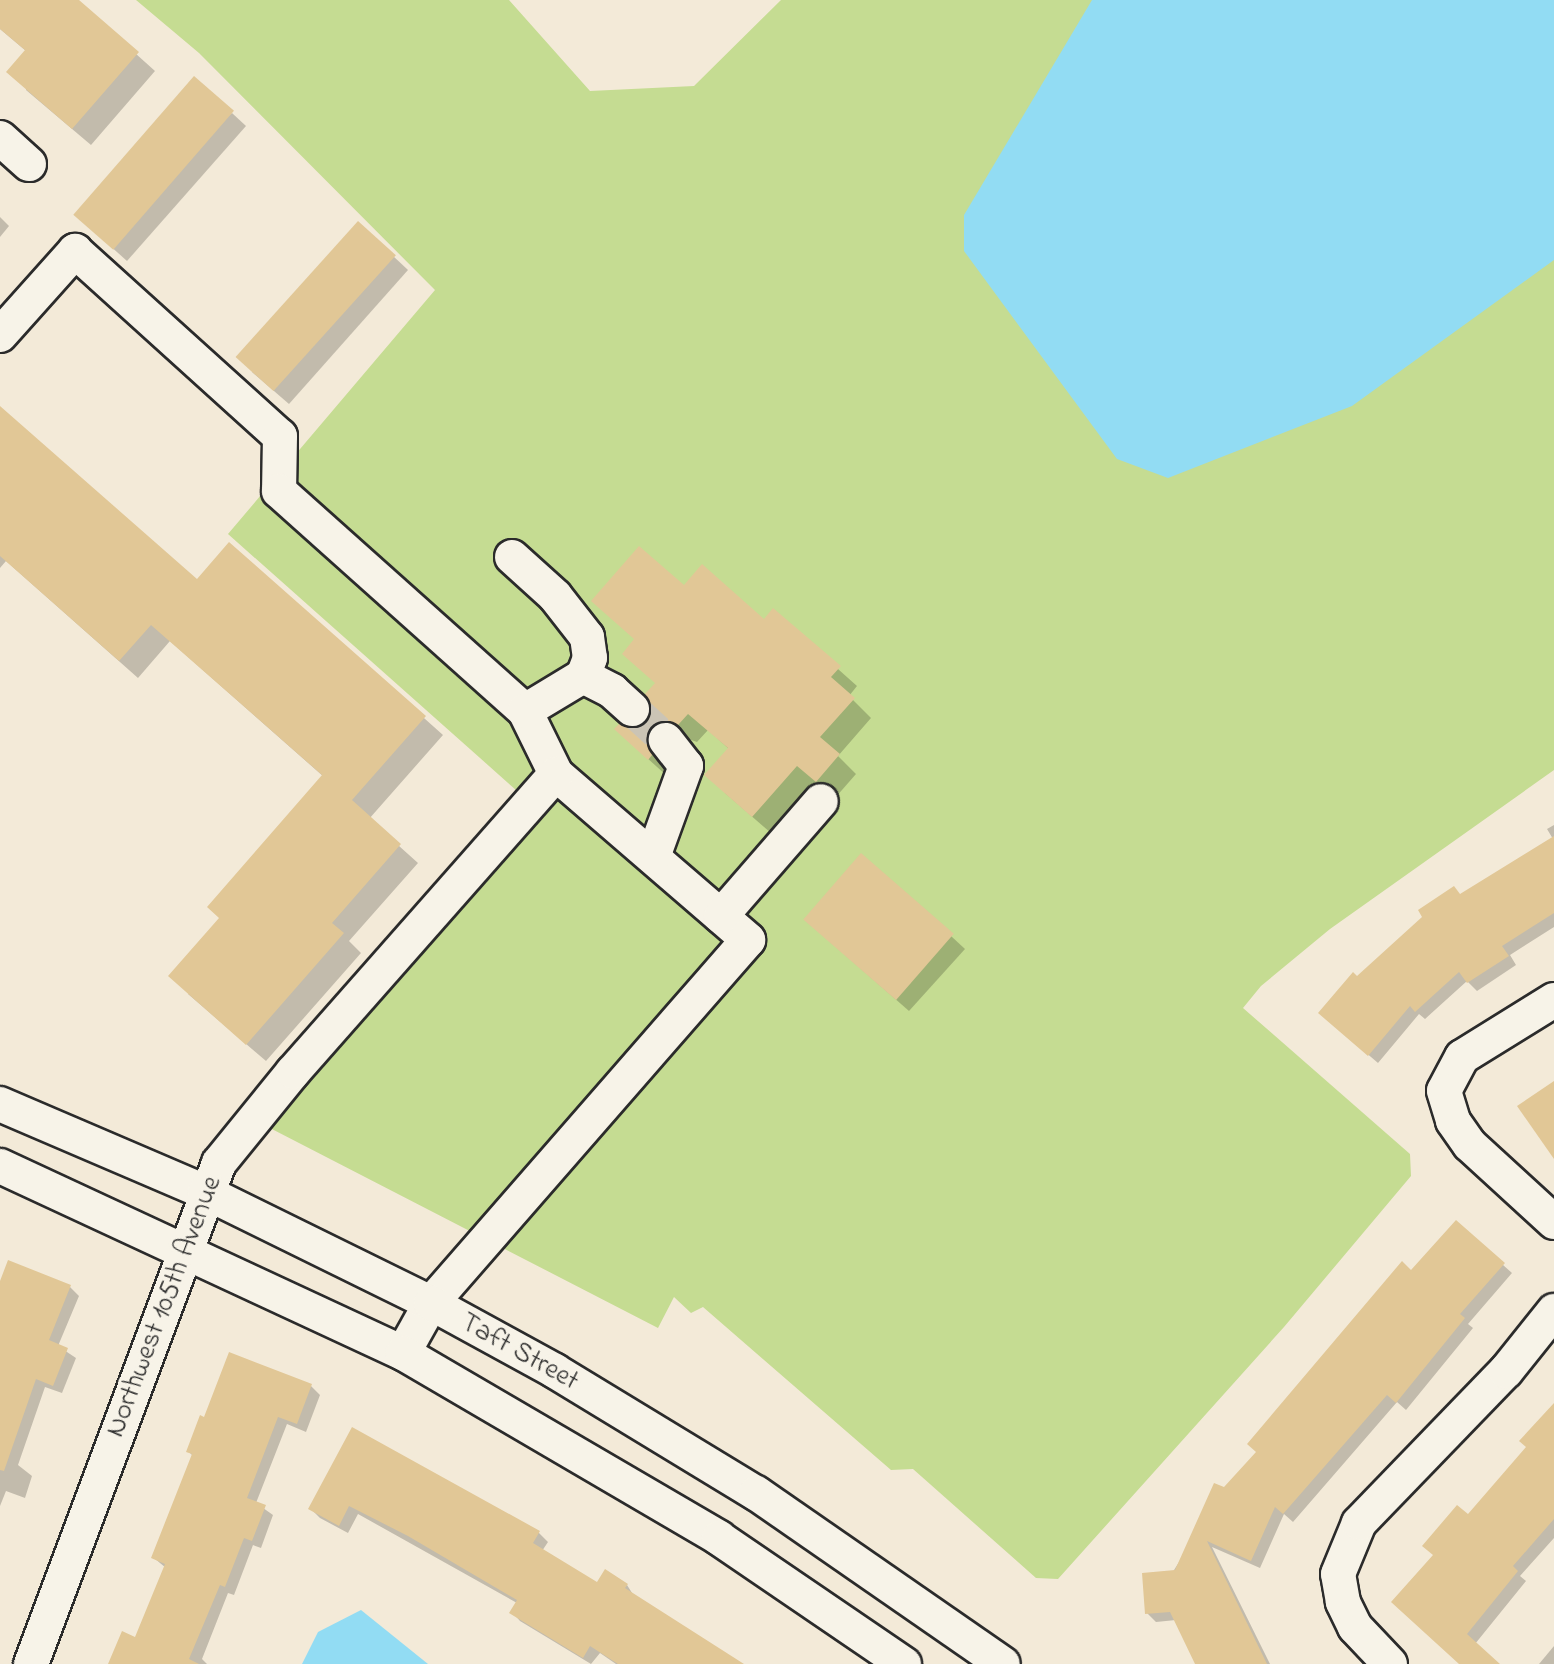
<!DOCTYPE html>
<html>
<head>
<meta charset="utf-8">
<style>
	body { margin:0 }
	#map { position:relative; width:1554px; height:1664px; overflow:hidden; background:#f3ead8; font-family:"Indie Flower",sans-serif }
	div>[style] { position:absolute }
	.green>* { inset:0; background:#c5dc92 }
	.water>* { inset:0; background:#92dcf3 }
	.shadow>* { inset:0; background:#0003 }
	.building>* { inset:0; background:#e1c796; transform-origin:0 0 }
	.minor-tunnel>* { height:34px; margin-top:-17px; transform-origin:0; background:repeating-linear-gradient(90deg,#cbc4b5 0 34px,transparent 0 51px) }
	.roads { filter:drop-shadow(2px 0 #2b2b2b) drop-shadow(-2px 0 #2b2b2b) drop-shadow(0 2px #2b2b2b) drop-shadow(0 -2px #2b2b2b) }
	.minor>* { height:34px; margin:-17px; padding:0 17px; transform-origin:17px; border-radius:17px; background:#f7f3e8 }
	span { translate:-50% -50%; white-space:nowrap; text-align:center; line-height:1.15; -webkit-text-stroke:6px #f7f3e8; paint-order:stroke }
	.street-label { font-size:28px; color:#2b2b2b }
</style>
</head>
<body>
<div id="map">
	<div class="green">
		<i style="clip-path:polygon(136px 0,509px 0,590px 91px,694px 86px,781px 0,1554px 0,1554px 770px,1330px 929px,1261px 986px,1243px 1008px,1410px 1154px,1411px 1176px,1284px 1327px,1058px 1579px,1036px 1578px,913px 1469px,891px 1470px,703px 1307px,691px 1313px,674px 1297px,658px 1328px,266px 1126px,543px 814px,228px 534px,435px 290px,199px 53px)"></i>
	</div>
	<div class="water">
		<i style="clip-path:polygon(1092px 0,1554px 0,1554px 260px,1352px 406px,1168px 478px,1117px 459px,964px 251px,964px 215px)"></i>
		<i style="clip-path:polygon(361px 1610px,428px 1664px,302px 1664px,318px 1632px)"></i>
	</div>
	<div class="shadow">
		<i style="clip-path:polygon(0 0,76px 0,155px 71px,91px 145px,26px 90px,26px 51px,0 29px)"></i>
		<i style="clip-path:polygon(232px 113px,246px 126px,127px 261px,89px 227px)"></i>
		<i style="clip-path:polygon(0 217px,9px 226px,0 237px)"></i>
		<i style="clip-path:polygon(359px 224px,408px 270px,289px 404px,252px 372px)"></i>
		<i style="clip-path:polygon(0 409px,197px 582px,229px 544px,443px 735px,369px 819px,418px 863px,349px 941px,361px 953px,266px 1061px,188px 994px,324px 777px,170px 641px,138px 678px,6px 561px,0 568px)"></i>
		<i style="clip-path:polygon(684px 588px,764px 621px,773px 611px,857px 686px,849px 696px,871px 718px,838px 756px,856px 774px,835px 798px,816px 782px,771px 833px,725px 793px,729px 749px,708px 730px,697px 742px,683px 737px,667px 776px,635px 747px,649px 723px)"></i>
		<i style="clip-path:polygon(1554px 825px,1554px 927px,1510px 955px,1516px 965px,1477px 991px,1467px 981px,1425px 1019px,1419px 1014px,1378px 1063px,1329px 1021px,1357px 978px,1461px 896px,1553px 839px,1547px 829px)"></i>
		<i style="clip-path:polygon(819px 932px,951px 936px,965px 949px,909px 1011px)"></i>
		<i style="clip-path:polygon(1456px 1223px,1512px 1273px,1468px 1324px,1473px 1328px,1406px 1410px,1397px 1402px,1293px 1522px,1284px 1514px,1260px 1568px,1212px 1547px,1270px 1664px,1198px 1664px,1176px 1620px,1156px 1622px,1147px 1613px,1225px 1489px)"></i>
		<i style="clip-path:polygon(0 1287px,70px 1287px,79px 1296px,58px 1346px,76px 1358px,62px 1393px,45px 1387px,18px 1465px,32px 1476px,25px 1498px,6px 1491px,0 1506px)"></i>
		<i style="clip-path:polygon(311px 1386px,320px 1395px,306px 1432px,287px 1424px,256px 1503px,273px 1515px,261px 1548px,253px 1545px,234px 1595px,228px 1593px,202px 1659px,207px 1664px,110px 1664px,136px 1639px,166px 1568px,154px 1558px,193px 1456px,189px 1452px)"></i>
		<i style="clip-path:polygon(1554px 1415px,1554px 1538px,1520px 1576px,1526px 1581px,1475px 1644px,1487px 1664px,1461px 1664px,1468px 1517px)"></i>
		<i style="clip-path:polygon(353px 1430px,539px 1533px,548px 1542px,542px 1551px,598px 1585px,627px 1585px,634px 1596px,736px 1664px,616px 1664px,600px 1653px,591px 1664px,520px 1621px,512px 1612px,517px 1603px,358px 1514px,348px 1533px,320px 1518px,311px 1509px)"></i>
		<i style="clip-path:polygon(1554px 1646px,1554px 1664px,1539px 1664px)"></i>
	</div>
	<div class="building">
		<i style="clip-path:polygon(0 0,79px 0,139px 52px,72px 129px,6px 72px,25px 50px,0 29px)"></i>
		<i style="left:194px;top:76px;width:53px;height:184px;rotate:41deg"></i>
		<i style="left:358px;top:221px;width:51px;height:183px;rotate:42deg"></i>
		<i style="clip-path:polygon(0 406px,197px 579px,229px 542px,426px 716px,352px 800px,401px 844px,332px 923px,344px 933px,246px 1045px,168px 976px,219px 918px,207px 907px,322px 775px,151px 625px,119px 661px,0 556px)"></i>
		<i style="clip-path:polygon(639px 546px,684px 585px,702px 564px,764px 619px,773px 608px,841px 666px,831px 677px,855px 698px,820px 737px,840px 754px,816px 782px,797px 766px,752px 817px,704px 775px,728px 748px,688px 714px,678px 725px,664px 720px,653px 725px,647px 733px,652px 755px,648px 760px,614px 729px,619px 724px,637px 728px,647px 722px,651px 704px,645px 694px,655px 683px,622px 654px,634px 639px,591px 601px)"></i>
		<i style="clip-path:polygon(1554px 836px,1554px 913px,1502px 946px,1509px 956px,1467px 983px,1459px 972px,1415px 1012px,1410px 1006px,1368px 1056px,1318px 1013px,1353px 972px,1357px 976px,1422px 917px,1418px 910px,1454px 886px,1460px 894px)"></i>
		<i style="left:861px;top:853px;width:123px;height:88px;rotate:41deg"></i>
		<i style="clip-path:polygon(1554px 1081px,1554px 1159px,1517px 1106px)"></i>
		<i style="clip-path:polygon(1456px 1220px,1505px 1263px,1460px 1314px,1465px 1318px,1396px 1403px,1387px 1395px,1283px 1514px,1275px 1507px,1251px 1561px,1207px 1541px,1267px 1664px,1195px 1664px,1170px 1612px,1145px 1614px,1142px 1573px,1175px 1570px,1214px 1483px,1224px 1487px,1256px 1452px,1247px 1444px,1402px 1261px,1411px 1270px)"></i>
		<i style="clip-path:polygon(8px 1260px,71px 1285px,49px 1340px,68px 1348px,53px 1386px,36px 1379px,4px 1471px,0 1470px,0 1281px)"></i>
		<i style="clip-path:polygon(229px 1352px,312px 1384px,297px 1424px,278px 1417px,247px 1498px,266px 1505px,252px 1541px,244px 1538px,225px 1587px,220px 1585px,189px 1659px,199px 1664px,108px 1664px,122px 1631px,135px 1637px,165px 1564px,151px 1558px,192px 1454px,186px 1452px,200px 1415px,204px 1417px)"></i>
		<i style="clip-path:polygon(1554px 1403px,1554px 1519px,1513px 1566px,1518px 1571px,1467px 1634px,1500px 1664px,1459px 1664px,1391px 1602px,1433px 1555px,1422px 1546px,1457px 1505px,1468px 1514px,1526px 1447px,1519px 1441px)"></i>
		<i style="clip-path:polygon(352px 1427px,540px 1531px,533px 1543px,597px 1582px,605px 1569px,628px 1584px,625px 1588px,744px 1664px,618px 1664px,590px 1646px,583px 1658px,509px 1613px,517px 1600px,408px 1536px,349px 1506px,339px 1526px,308px 1509px)"></i>
	</div>
	<div class="minor-tunnel">
		<i style="left:632px;top:709px;width:46px;rotate:42.4deg"></i>
	</div>
	<div class="roads">
		<div class="minor">
			<i style="left:0;top:138px;width:39px;rotate:42deg"></i>
			<i style="left:0;top:335px;width:113px;rotate:-48.2deg"></i>
			<i style="left:75px;top:251px;width:276px;rotate:42.1deg"></i>
			<i style="left:280px;top:436px;width:55px;rotate:91deg"></i>
			<i style="left:279px;top:491px;width:330px;rotate:41.8deg"></i>
			<i style="left:525px;top:711px;width:70px;rotate:63.8deg"></i>
			<i style="left:556px;top:774px;width:254px;rotate:40.8deg"></i>
			<i style="left:748px;top:940px;width:482px;rotate:131.1deg"></i>
			<i style="left:431px;top:1303px;width:57px;rotate:119.2deg"></i>
			<i style="left:512px;top:557px;width:58px;rotate:42.2deg"></i>
			<i style="left:555px;top:596px;width:52px;rotate:52deg"></i>
			<i style="left:587px;top:637px;width:21px;rotate:82deg"></i>
			<i style="left:590px;top:658px;width:19px;rotate:111deg"></i>
			<i style="left:525px;top:711px;width:68px;rotate:-31.1deg"></i>
			<i style="left:583px;top:676px;width:33px;rotate:27deg"></i>
			<i style="left:612px;top:691px;width:27px;rotate:42deg"></i>
			<i style="left:653px;top:857px;width:97px;rotate:-70.1deg"></i>
			<i style="left:686px;top:766px;width:33px;rotate:-128deg"></i>
			<i style="left:721px;top:916px;width:152px;rotate:-49deg"></i>
			<i style="left:1554px;top:1000px;width:108px;rotate:148.2deg"></i>
			<i style="left:1462px;top:1057px;width:38px;rotate:118deg"></i>
			<i style="left:1444px;top:1091px;width:31px;rotate:73deg"></i>
			<i style="left:1453px;top:1121px;width:29px;rotate:55deg"></i>
			<i style="left:1470px;top:1145px;width:114px;rotate:42.5deg"></i>
			<i style="left:0;top:1104px;width:223px;rotate:23.2deg"></i>
			<i style="left:205px;top:1192px;width:252px;rotate:26.2deg"></i>
			<i style="left:431px;top:1303px;width:141px;rotate:28.7deg"></i>
			<i style="left:555px;top:1371px;width:235px;rotate:31.3deg"></i>
			<i style="left:756px;top:1493px;width:300px;rotate:34.7deg"></i>
			<i style="left:0;top:1166px;width:444px;rotate:24.9deg"></i>
			<i style="left:403px;top:1353px;width:366px;rotate:30.3deg"></i>
			<i style="left:719px;top:1538px;width:224px;rotate:34.3deg"></i>
			<i style="left:31px;top:1664px;width:535px;rotate:-69.43deg"></i>
			<i style="left:219px;top:1163px;width:117px;rotate:-50.9deg"></i>
			<i style="left:293px;top:1072px;width:397px;rotate:-48.6deg"></i>
			<i style="left:1390px;top:1664px;width:51px;rotate:-133.4deg"></i>
			<i style="left:1355px;top:1627px;width:28px;rotate:-116deg"></i>
			<i style="left:1343px;top:1602px;width:28px;rotate:-100deg"></i>
			<i style="left:1338px;top:1574px;width:55px;rotate:-67.6deg"></i>
			<i style="left:1359px;top:1523px;width:211px;rotate:-46deg"></i>
			<i style="left:1506px;top:1371px;width:77px;rotate:-51.3deg"></i>
		</div>
	</div>
	<div class="street-label">
		<span style="left:165px;top:1307px;rotate:-69deg">Northwest 105th Avenue</span>
		<span style="left:519px;top:1353px;rotate:29deg">Taft Street</span>
	</div>
</div>
</body>
</html>
